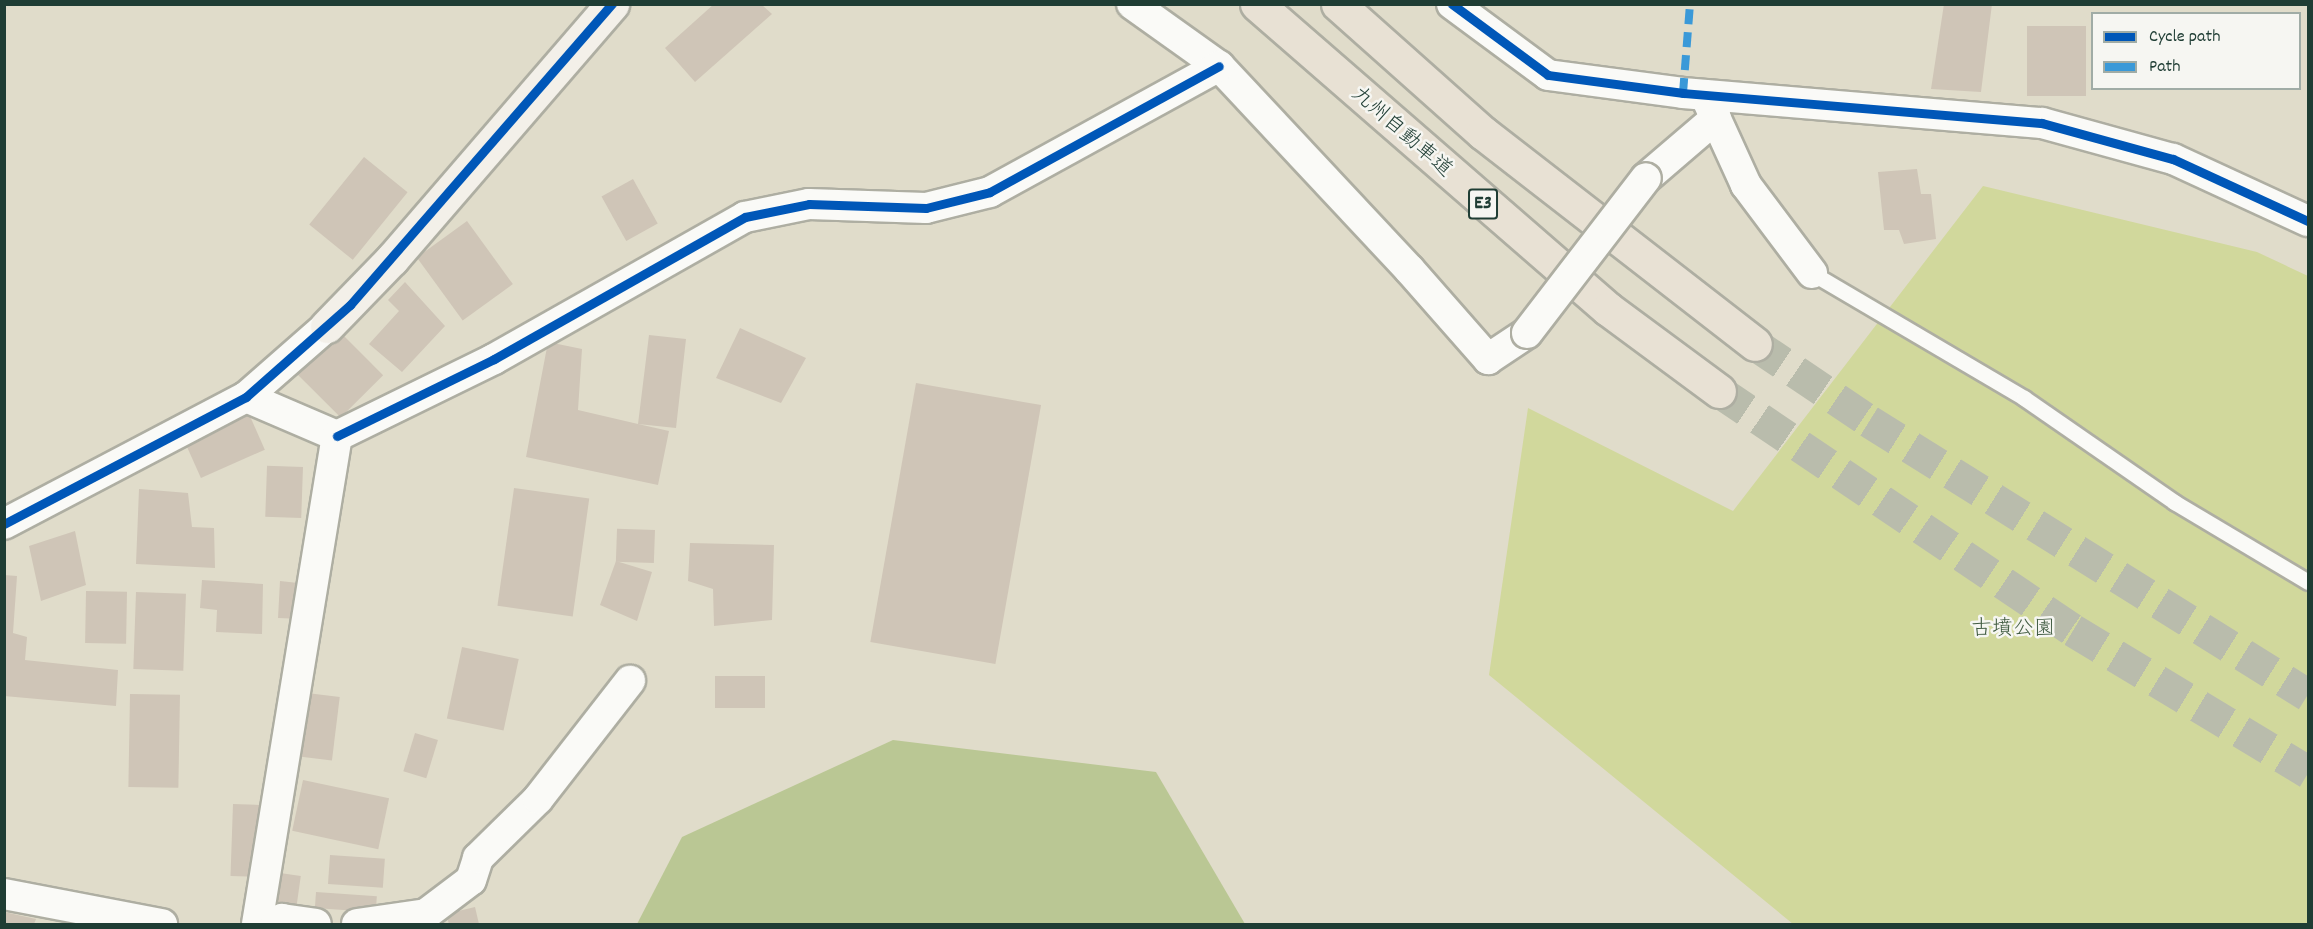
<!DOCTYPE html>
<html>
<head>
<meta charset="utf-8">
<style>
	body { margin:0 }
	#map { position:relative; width:2313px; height:929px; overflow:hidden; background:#e0dcca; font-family:Dekko,"Klee One",sans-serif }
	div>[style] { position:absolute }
	.green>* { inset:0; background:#d1d89c }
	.forest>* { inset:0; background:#bac794 }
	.building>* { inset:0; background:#cfc5b7; transform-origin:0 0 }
	.highway-tunnel>* { height:33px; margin-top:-16.5px; transform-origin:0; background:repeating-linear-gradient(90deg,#b9bcac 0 33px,transparent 0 49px) }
	.roads { filter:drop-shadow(2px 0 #aeaea2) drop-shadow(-2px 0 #aeaea2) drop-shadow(0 2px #aeaea2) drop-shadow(0 -2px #aeaea2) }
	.lane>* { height:15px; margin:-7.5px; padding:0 7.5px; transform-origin:7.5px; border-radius:7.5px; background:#fafaf7 }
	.street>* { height:30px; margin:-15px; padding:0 15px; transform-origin:15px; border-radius:15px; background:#fafaf7 }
	.secondary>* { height:33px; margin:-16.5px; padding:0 16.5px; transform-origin:16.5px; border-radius:16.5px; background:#f3f0e9 }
	.highway>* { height:33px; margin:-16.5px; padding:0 16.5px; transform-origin:16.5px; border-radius:16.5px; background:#e8e1d4 }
	.bridges { filter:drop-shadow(2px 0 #aeaea2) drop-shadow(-2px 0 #aeaea2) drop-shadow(0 2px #aeaea2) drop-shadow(0 -2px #aeaea2) }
	.street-bridge>* { height:30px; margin:-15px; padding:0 15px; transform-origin:15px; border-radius:15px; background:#fafaf7 }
	.quiet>* { height:8px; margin-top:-4px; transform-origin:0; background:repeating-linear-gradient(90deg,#3a99d8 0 15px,transparent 0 23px) }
	.cycleway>* { height:9px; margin:-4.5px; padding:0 4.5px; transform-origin:4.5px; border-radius:4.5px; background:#0057b8 }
	span { translate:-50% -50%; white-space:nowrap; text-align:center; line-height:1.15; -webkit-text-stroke:5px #f6f6f2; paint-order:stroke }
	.shield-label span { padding:2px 4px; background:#f6f6f2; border:2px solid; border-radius:4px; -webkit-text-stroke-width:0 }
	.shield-label { font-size:20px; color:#1f3d34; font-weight:700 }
	.street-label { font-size:21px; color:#1f3d34 }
	.park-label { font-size:21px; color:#405b41 }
	.frame { position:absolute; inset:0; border:6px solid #1f3d34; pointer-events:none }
	.legend { position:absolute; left:2091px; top:12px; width:210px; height:78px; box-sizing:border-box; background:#f6f6f2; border:2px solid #a0aca6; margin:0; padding:8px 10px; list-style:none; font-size:18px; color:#1f3d34 }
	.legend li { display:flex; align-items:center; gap:12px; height:30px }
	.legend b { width:30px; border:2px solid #a0aca6 }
</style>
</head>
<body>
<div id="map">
	<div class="green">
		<i style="clip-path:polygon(1983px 186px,2257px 252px,2308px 276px,2308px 924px,1793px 924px,1489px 675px,1528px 408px,1733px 511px)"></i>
	</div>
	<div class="forest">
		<i style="clip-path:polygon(893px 740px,1156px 772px,1245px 924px,637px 924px,682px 837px)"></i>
	</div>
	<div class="building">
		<i style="clip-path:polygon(714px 4px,761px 4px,772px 14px,695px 82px,665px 48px)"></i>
		<i style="clip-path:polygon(1944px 4px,1992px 4px,1981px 92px,1931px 89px)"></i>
		<i style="left:2027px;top:26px;width:59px;height:70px"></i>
		<i style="left:364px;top:157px;width:56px;height:87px;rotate:39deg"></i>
		<i style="clip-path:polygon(1917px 169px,1921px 194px,1931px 194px,1936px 239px,1904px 244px,1899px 230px,1884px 230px,1878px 172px)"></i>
		<i style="left:633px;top:179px;width:51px;height:36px;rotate:61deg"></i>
		<i style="left:467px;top:221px;width:78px;height:62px;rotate:54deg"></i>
		<i style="clip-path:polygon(405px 282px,445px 326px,402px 372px,369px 344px,399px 311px,388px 300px)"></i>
		<i style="clip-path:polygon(740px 328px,806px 358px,781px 403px,716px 378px)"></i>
		<i style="left:340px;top:332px;width:61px;height:60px;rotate:45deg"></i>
		<i style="clip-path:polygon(649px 335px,686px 339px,676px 428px,638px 424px,669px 431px,658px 485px,526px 457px,548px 342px,582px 349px,578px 410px,638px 424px)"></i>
		<i style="left:916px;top:383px;width:127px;height:263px;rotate:10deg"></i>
		<i style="left:249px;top:414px;width:39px;height:70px;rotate:66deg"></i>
		<i style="left:303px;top:467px;width:51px;height:36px;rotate:92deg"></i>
		<i style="left:514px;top:488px;width:76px;height:119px;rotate:8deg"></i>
		<i style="clip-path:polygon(139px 489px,188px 493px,192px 527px,214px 528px,215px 568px,136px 564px)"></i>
		<i style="left:655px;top:530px;width:33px;height:38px;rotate:92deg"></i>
		<i style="clip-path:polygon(75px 531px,86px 585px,41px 601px,29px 546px)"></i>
		<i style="clip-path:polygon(690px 543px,774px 545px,772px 620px,714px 626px,713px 589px,688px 581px)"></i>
		<i style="clip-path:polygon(616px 561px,652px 572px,637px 621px,600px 605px)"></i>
		<i style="clip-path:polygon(4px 575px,17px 576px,13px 633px,27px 637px,25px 660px,118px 670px,116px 706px,4px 696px)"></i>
		<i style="clip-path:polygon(202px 580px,263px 584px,262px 634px,216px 632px,217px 610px,200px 608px)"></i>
		<i style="clip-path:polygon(280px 581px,307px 584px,302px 619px,278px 618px)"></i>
		<i style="left:86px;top:591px;width:41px;height:52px;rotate:1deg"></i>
		<i style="left:136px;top:592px;width:50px;height:77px;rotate:2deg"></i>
		<i style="left:462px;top:647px;width:58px;height:73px;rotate:12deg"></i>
		<i style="left:715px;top:676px;width:50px;height:32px"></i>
		<i style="left:307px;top:693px;width:33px;height:64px;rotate:7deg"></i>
		<i style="left:130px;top:694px;width:50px;height:93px;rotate:1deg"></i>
		<i style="left:415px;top:733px;width:24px;height:40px;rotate:17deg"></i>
		<i style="left:303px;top:780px;width:88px;height:52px;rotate:12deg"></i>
		<i style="left:233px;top:804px;width:37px;height:72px;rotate:2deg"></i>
		<i style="left:330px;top:855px;width:55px;height:29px;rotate:4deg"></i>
		<i style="left:280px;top:873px;width:21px;height:30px;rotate:8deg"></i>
		<i style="left:316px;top:892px;width:61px;height:16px;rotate:4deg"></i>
		<i style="clip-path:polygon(475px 907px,479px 924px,449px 924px,446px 914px)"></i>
		<i style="clip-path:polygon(4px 912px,36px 919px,34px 924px,4px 924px)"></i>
	</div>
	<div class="highway-tunnel">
		<i style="left:1755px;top:344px;width:138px;rotate:34deg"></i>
		<i style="left:1869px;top:421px;width:517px;rotate:31.97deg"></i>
		<i style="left:1719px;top:391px;width:427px;rotate:34deg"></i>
		<i style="left:2073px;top:630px;width:275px;rotate:31.1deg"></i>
	</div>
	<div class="roads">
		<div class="lane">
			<i style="left:1812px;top:273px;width:246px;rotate:30.5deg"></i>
			<i style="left:2024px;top:398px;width:183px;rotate:34.7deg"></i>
			<i style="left:2174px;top:502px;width:156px;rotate:30.8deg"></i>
		</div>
		<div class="street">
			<i style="left:1132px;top:4px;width:107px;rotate:35.5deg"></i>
			<i style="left:1219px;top:66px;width:278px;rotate:46.9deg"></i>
			<i style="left:1409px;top:269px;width:120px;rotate:48.7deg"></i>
			<i style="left:1488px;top:359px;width:47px;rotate:-33.7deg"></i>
			<i style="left:1452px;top:4px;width:119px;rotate:36.5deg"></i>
			<i style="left:1548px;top:75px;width:136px;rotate:7.6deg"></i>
			<i style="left:1683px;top:93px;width:360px;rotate:4.8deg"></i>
			<i style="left:2042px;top:123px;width:136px;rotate:15.4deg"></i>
			<i style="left:2173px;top:159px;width:149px;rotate:24.7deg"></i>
			<i style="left:1705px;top:95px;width:99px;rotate:65.5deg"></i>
			<i style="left:1746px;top:185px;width:110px;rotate:53.1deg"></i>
			<i style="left:1646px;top:178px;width:92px;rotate:-40.6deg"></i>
			<i style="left:246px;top:397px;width:99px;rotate:23.2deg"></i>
			<i style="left:337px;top:436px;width:175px;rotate:-26.1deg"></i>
			<i style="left:494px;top:359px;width:288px;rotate:-29.5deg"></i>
			<i style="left:745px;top:217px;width:65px;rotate:-11.5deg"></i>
			<i style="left:809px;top:204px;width:117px;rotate:2deg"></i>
			<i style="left:926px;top:208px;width:66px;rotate:-14deg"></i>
			<i style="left:990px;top:192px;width:261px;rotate:-28.8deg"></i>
			<i style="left:4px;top:524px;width:273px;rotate:-27.7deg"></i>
			<i style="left:246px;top:397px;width:108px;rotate:-41.2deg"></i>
			<i style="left:4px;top:894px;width:161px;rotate:10.8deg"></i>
			<i style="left:257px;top:924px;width:495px;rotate:-80.7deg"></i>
			<i style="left:276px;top:924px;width:8px;rotate:-40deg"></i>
			<i style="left:282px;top:919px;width:34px;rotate:8deg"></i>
			<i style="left:357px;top:924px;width:70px;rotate:-8.2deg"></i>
			<i style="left:426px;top:914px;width:56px;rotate:-37.1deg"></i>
			<i style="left:471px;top:880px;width:23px;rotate:-72deg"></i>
			<i style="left:478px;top:858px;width:84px;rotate:-44.5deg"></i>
			<i style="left:538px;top:799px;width:150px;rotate:-52.1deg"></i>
		</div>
		<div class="secondary">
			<i style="left:327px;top:326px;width:93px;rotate:-45.9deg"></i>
			<i style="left:392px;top:259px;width:337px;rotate:-49.2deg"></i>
		</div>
		<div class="highway">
			<i style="left:1257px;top:4px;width:465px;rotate:41deg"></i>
			<i style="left:1608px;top:309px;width:138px;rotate:36.5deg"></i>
			<i style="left:1338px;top:4px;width:194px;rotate:41.7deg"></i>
			<i style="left:1483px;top:133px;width:344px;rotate:37.8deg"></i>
		</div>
	</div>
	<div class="bridges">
		<div class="street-bridge">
			<i style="left:1527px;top:333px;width:195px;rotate:-52.5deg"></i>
		</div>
	</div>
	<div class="quiet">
		<i style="left:1683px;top:93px;width:89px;rotate:-85.5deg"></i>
	</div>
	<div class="cycleway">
		<i style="left:1452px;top:4px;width:119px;rotate:36.5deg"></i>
		<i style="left:1548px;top:75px;width:136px;rotate:7.6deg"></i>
		<i style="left:1683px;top:93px;width:360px;rotate:4.8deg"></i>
		<i style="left:2042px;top:123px;width:136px;rotate:15.4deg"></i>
		<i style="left:2173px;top:159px;width:149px;rotate:24.7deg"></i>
		<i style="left:337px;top:436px;width:175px;rotate:-26.1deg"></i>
		<i style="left:494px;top:359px;width:288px;rotate:-29.5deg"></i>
		<i style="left:745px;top:217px;width:65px;rotate:-11.5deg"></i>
		<i style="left:809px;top:204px;width:117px;rotate:2deg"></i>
		<i style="left:926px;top:208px;width:66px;rotate:-14deg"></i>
		<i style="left:990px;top:192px;width:261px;rotate:-28.8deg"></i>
		<i style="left:4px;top:524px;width:273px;rotate:-27.7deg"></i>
		<i style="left:246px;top:397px;width:139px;rotate:-41.5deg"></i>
		<i style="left:350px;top:305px;width:399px;rotate:-49deg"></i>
	</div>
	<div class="shield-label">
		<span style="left:1483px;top:204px">E3</span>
	</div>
	<div class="street-label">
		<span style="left:1401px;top:133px;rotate:41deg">九州自動車道</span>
	</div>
	<div class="park-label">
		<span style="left:2013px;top:630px">古墳公園</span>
	</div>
	<div class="frame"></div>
	<ul class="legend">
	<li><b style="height:8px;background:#0057b8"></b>Cycle path</li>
	<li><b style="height:8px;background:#3a99d8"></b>Path</li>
	</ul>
</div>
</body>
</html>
